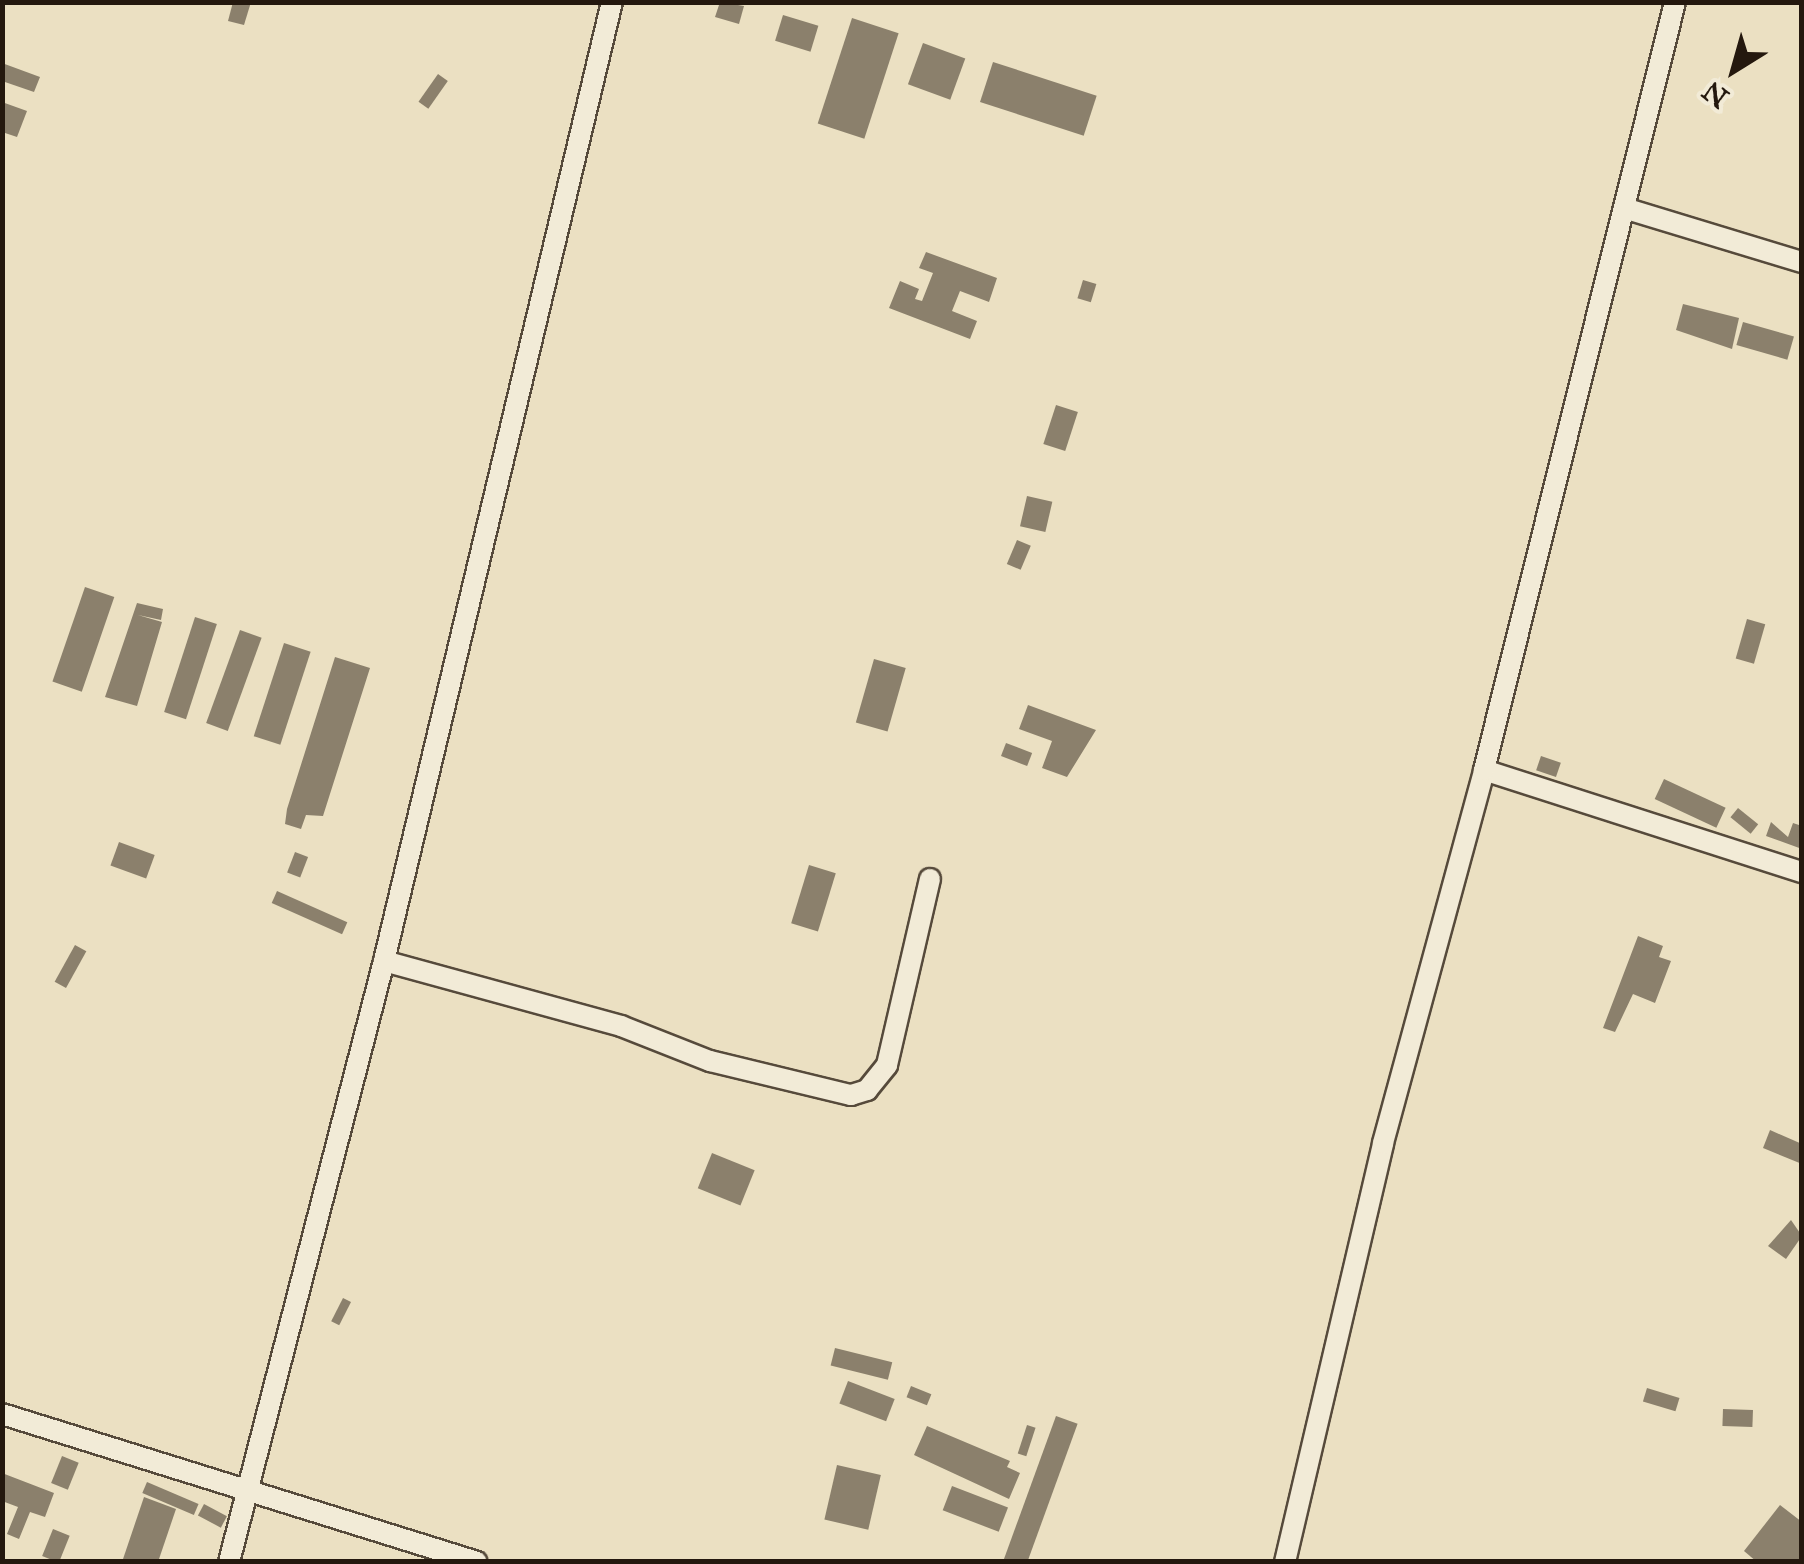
<!DOCTYPE html>
<html>
<head>
<meta charset="utf-8">
<style>
	body { margin:0 }
	#map { position:relative; width:1804px; height:1564px; overflow:hidden; background:#ebe0c2; font-family:"IM FELL Great Primer",serif }
	div>[style] { position:absolute }
	.building>* { inset:0; background:#8b806c; transform-origin:0 0 }
	.roads { filter:drop-shadow(2px 0 #564a3b) drop-shadow(-2px 0 #564a3b) drop-shadow(0 2px #564a3b) drop-shadow(0 -2px #564a3b) }
	.minor>* { height:20px; margin:-10px; padding:0 10px; transform-origin:10px; border-radius:10px; background:#f2ebd7 }
	span { translate:-50% -50%; white-space:nowrap; text-align:center; line-height:1.15; -webkit-text-stroke:8px #f2ebd7; paint-order:stroke }
	.frame { position:absolute; inset:0; border:5px solid #24180e; pointer-events:none }
	.north { position:absolute; left:1684px; top:20px; width:100px; height:100px; -webkit-text-stroke:8px #f2ebd7; paint-order:stroke; rotate:217deg; font-size:28px; font-weight:700; line-height:40px; text-align:center; color:#24180e }
	.north::after { content:''; display:block; margin:auto; width:35px; height:45px; background:#24180e; clip-path:polygon(50% 0,100% 100%,50% 72%,0 100%) }
</style>
</head>
<body>
<div id="map">
	<div class="building">
		<i style="clip-path:polygon(233px 2px,251px 2px,244px 25px,228px 21px)"></i>
		<i style="clip-path:polygon(720px 2px,744px 6px,739px 24px,715px 17px)"></i>
		<i style="left:783px;top:15px;width:37px;height:27px;rotate:17deg"></i>
		<i style="left:852px;top:18px;width:49px;height:111px;rotate:18deg"></i>
		<i style="left:923px;top:43px;width:45px;height:44px;rotate:20deg"></i>
		<i style="left:993px;top:62px;width:109px;height:42px;rotate:18deg"></i>
		<i style="clip-path:polygon(2px 63px,40px 77px,34px 92px,2px 81px)"></i>
		<i style="left:438px;top:74px;width:12px;height:34px;rotate:35deg"></i>
		<i style="clip-path:polygon(2px 102px,27px 111px,17px 137px,2px 132px)"></i>
		<i style="clip-path:polygon(926px 252px,997px 278px,989px 302px,960px 291px,952px 311px,977px 321px,970px 339px,889px 308px,900px 281px,919px 289px,915px 299px,922px 301px,933px 273px,919px 268px)"></i>
		<i style="left:1083px;top:280px;width:14px;height:19px;rotate:17deg"></i>
		<i style="clip-path:polygon(1683px 304px,1739px 318px,1732px 349px,1676px 330px)"></i>
		<i style="left:1743px;top:322px;width:53px;height:24px;rotate:16deg"></i>
		<i style="left:1056px;top:405px;width:23px;height:41px;rotate:18deg"></i>
		<i style="left:1027px;top:496px;width:26px;height:31px;rotate:13deg"></i>
		<i style="left:1017px;top:540px;width:15px;height:26px;rotate:23deg"></i>
		<i style="left:85px;top:587px;width:31px;height:100px;rotate:19deg"></i>
		<i style="clip-path:polygon(137px 603px,163px 609px,161px 620px,138px 615px,162px 622px,137px 706px,105px 697px)"></i>
		<i style="left:195px;top:617px;width:23px;height:100px;rotate:18deg"></i>
		<i style="left:1747px;top:619px;width:19px;height:41px;rotate:16deg"></i>
		<i style="left:240px;top:630px;width:23px;height:99px;rotate:20deg"></i>
		<i style="left:284px;top:643px;width:28px;height:98px;rotate:18deg"></i>
		<i style="clip-path:polygon(335px 657px,370px 668px,323px 816px,306px 815px,301px 829px,285px 824px,287px 809px)"></i>
		<i style="left:874px;top:659px;width:33px;height:66px;rotate:16deg"></i>
		<i style="clip-path:polygon(1028px 705px,1096px 730px,1067px 777px,1042px 768px,1052px 741px,1019px 729px)"></i>
		<i style="left:1006px;top:743px;width:28px;height:14px;rotate:21deg"></i>
		<i style="left:1541px;top:756px;width:21px;height:15px;rotate:19deg"></i>
		<i style="left:1664px;top:779px;width:68px;height:22px;rotate:25deg"></i>
		<i style="left:1738px;top:808px;width:26px;height:12px;rotate:39deg"></i>
		<i style="clip-path:polygon(1771px 822px,1788px 837px,1793px 823px,1802px 826px,1802px 849px,1766px 836px)"></i>
		<i style="left:119px;top:842px;width:38px;height:25px;rotate:20deg"></i>
		<i style="left:295px;top:852px;width:14px;height:22px;rotate:21deg"></i>
		<i style="left:809px;top:865px;width:28px;height:61px;rotate:17deg"></i>
		<i style="left:277px;top:891px;width:77px;height:13px;rotate:24deg"></i>
		<i style="clip-path:polygon(1638px 936px,1663px 946px,1659px 957px,1671px 961px,1655px 1003px,1633px 994px,1615px 1032px,1603px 1028px)"></i>
		<i style="left:75px;top:945px;width:13px;height:42px;rotate:29deg"></i>
		<i style="clip-path:polygon(1770px 1130px,1802px 1144px,1802px 1164px,1763px 1148px)"></i>
		<i style="left:712px;top:1153px;width:46px;height:38px;rotate:22deg"></i>
		<i style="clip-path:polygon(1791px 1220px,1802px 1236px,1786px 1259px,1768px 1246px)"></i>
		<i style="left:343px;top:1298px;width:9px;height:26px;rotate:27deg"></i>
		<i style="left:835px;top:1348px;width:59px;height:18px;rotate:14deg"></i>
		<i style="left:848px;top:1381px;width:50px;height:24px;rotate:21deg"></i>
		<i style="left:911px;top:1386px;width:22px;height:12px;rotate:22deg"></i>
		<i style="left:1647px;top:1388px;width:34px;height:14px;rotate:17deg"></i>
		<i style="left:1723px;top:1409px;width:30px;height:17px;rotate:2deg"></i>
		<i style="left:1056px;top:1416px;width:23px;height:154px;rotate:20deg"></i>
		<i style="left:1027px;top:1425px;width:9px;height:30px;rotate:18deg"></i>
		<i style="clip-path:polygon(927px 1426px,1010px 1461px,1007px 1467px,1020px 1473px,1009px 1499px,914px 1455px)"></i>
		<i style="left:62px;top:1456px;width:18px;height:29px;rotate:22deg"></i>
		<i style="left:837px;top:1465px;width:45px;height:56px;rotate:13deg"></i>
		<i style="clip-path:polygon(2px 1473px,54px 1493px,45px 1517px,30px 1512px,19px 1539px,7px 1534px,18px 1507px,2px 1501px)"></i>
		<i style="left:147px;top:1482px;width:56px;height:12px;rotate:23deg"></i>
		<i style="left:952px;top:1486px;width:60px;height:26px;rotate:21deg"></i>
		<i style="clip-path:polygon(144px 1497px,176px 1509px,158px 1562px,122px 1562px)"></i>
		<i style="left:204px;top:1504px;width:26px;height:13px;rotate:28deg"></i>
		<i style="clip-path:polygon(1780px 1505px,1802px 1522px,1802px 1559px,1757px 1562px,1744px 1551px)"></i>
		<i style="left:53px;top:1529px;width:18px;height:29px;rotate:22deg"></i>
	</div>
	<div class="roads">
		<div class="minor">
			<i style="left:1624px;top:208px;width:186px;rotate:16.9deg"></i>
			<i style="left:1484px;top:770px;width:334px;rotate:17.8deg"></i>
			<i style="left:384px;top:961px;width:246px;rotate:15.3deg"></i>
			<i style="left:621px;top:1026px;width:96px;rotate:21.5deg"></i>
			<i style="left:710px;top:1061px;width:145px;rotate:13.6deg"></i>
			<i style="left:851px;top:1095px;width:17px;rotate:-17deg"></i>
			<i style="left:867px;top:1090px;width:32px;rotate:-51deg"></i>
			<i style="left:887px;top:1065px;width:191px;rotate:-77deg"></i>
			<i style="left:2px;top:1414px;width:497px;rotate:17.3deg"></i>
			<i style="left:229px;top:1562px;width:621px;rotate:-75.54deg"></i>
			<i style="left:384px;top:961px;width:986px;rotate:-76.63deg"></i>
			<i style="left:1285px;top:1562px;width:430px;rotate:-76.8deg"></i>
			<i style="left:1383px;top:1143px;width:386px;rotate:-74.8deg"></i>
			<i style="left:1484px;top:770px;width:791px;rotate:-76.03deg"></i>
		</div>
	</div>
	<div class="frame"></div>
	<div class="north">N</div>
</div>
</body>
</html>
